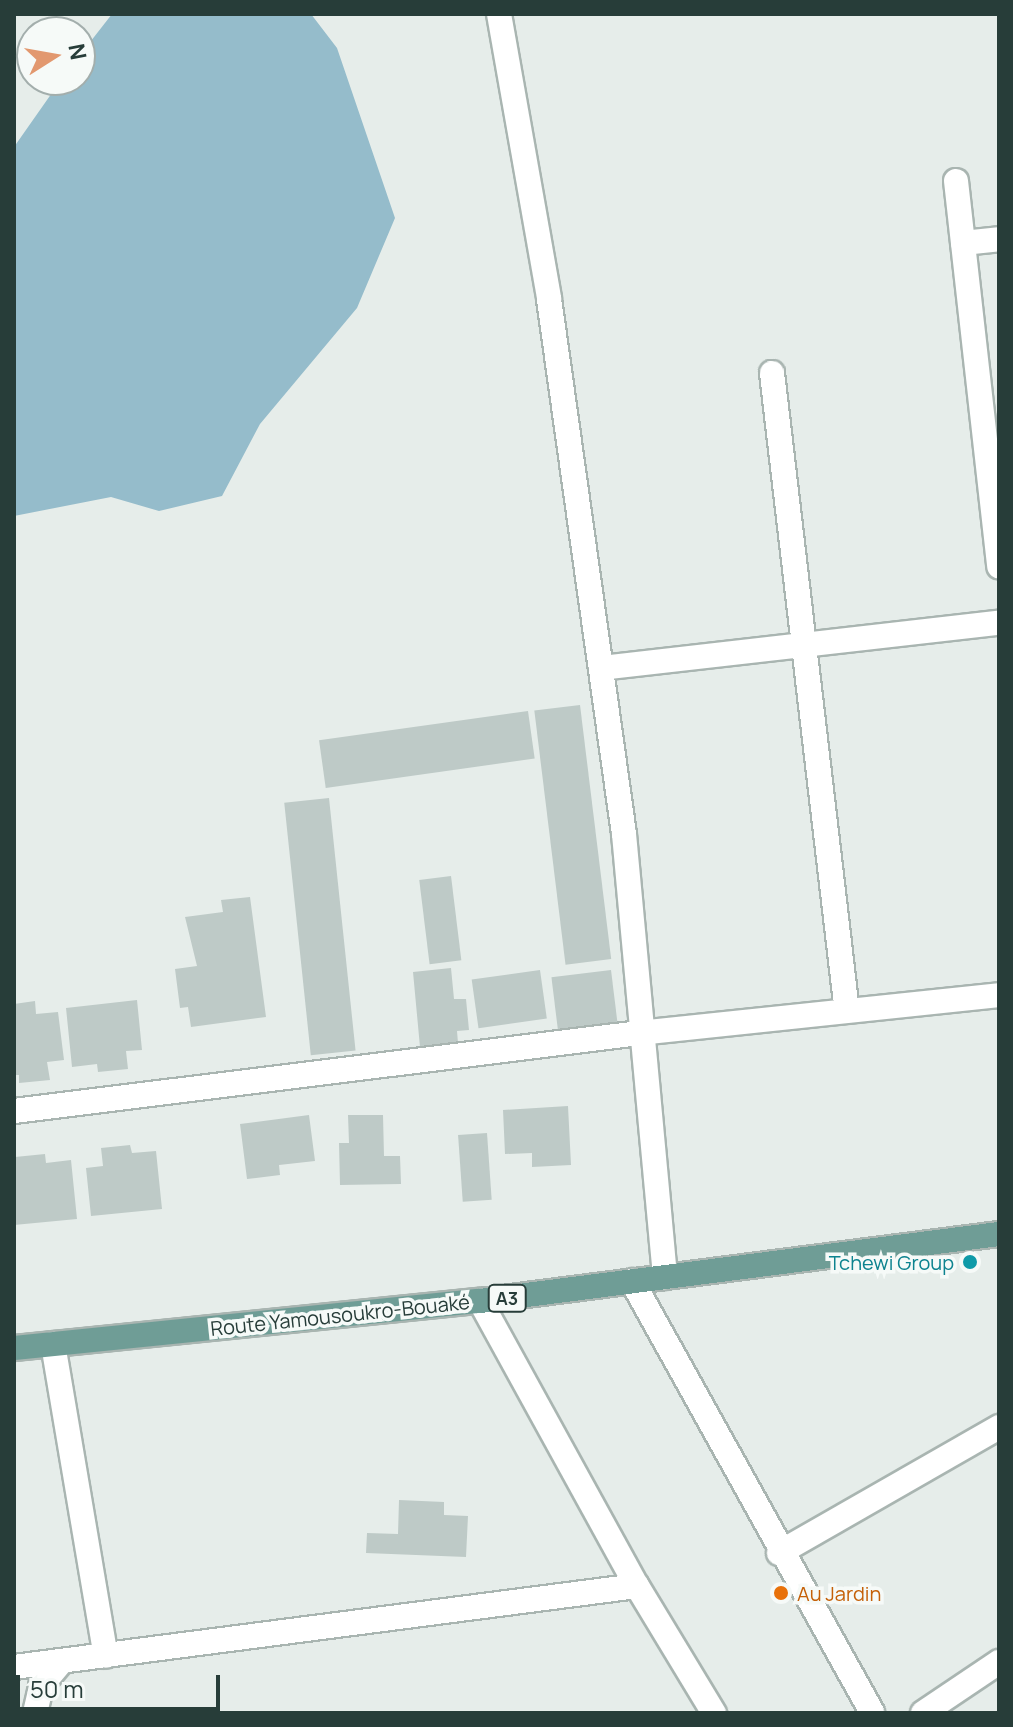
<!DOCTYPE html>
<html>
<head>
<meta charset="utf-8">
<style>
	body { margin:0 }
	#map { position:relative; width:1013px; height:1727px; overflow:hidden; background:#e6edea; font-family:Manrope,sans-serif }
	div>[style] { position:absolute }
	.water>* { inset:0; background:#95bccb }
	.building>* { inset:0; background:#becac7; transform-origin:0 0 }
	.roads { filter:drop-shadow(2px 0 #a9b5b1) drop-shadow(-2px 0 #a9b5b1) drop-shadow(0 2px #a9b5b1) drop-shadow(0 -2px #a9b5b1) }
	.minor>* { height:24px; margin:-12px; padding:0 12px; transform-origin:12px; border-radius:12px; background:#fff }
	.tertiary>* { height:24px; margin:-12px; padding:0 12px; transform-origin:12px; border-radius:12px; background:#fff }
	.primary>* { height:24px; margin:-12px; padding:0 12px; transform-origin:12px; border-radius:12px; background:#6f9d96 }
	.dots>* { width:22px; height:22px; translate:-50% -50%; box-sizing:border-box; border:4px solid #f6faf8; border-radius:50% }
	span { translate:-50% -50%; white-space:nowrap; text-align:center; line-height:1.15; -webkit-text-stroke:7px #f6faf8; paint-order:stroke }
	.shield-label span { padding:2px 6px; background:#f6faf8; border:2px solid; border-radius:6px; -webkit-text-stroke-width:0 }
	.shield-label { font-size:18px; color:#273d39; font-weight:700 }
	.culture-label { font-size:20px; color:#0d838f }
	.right { translate:-100% -50%; text-align:right }
	.street-label { font-size:20px; color:#273d39 }
	.food-label { font-size:20px; color:#c56008 }
	.left { translate:0 -50%; text-align:left }
	.frame { position:absolute; inset:0; border:16px solid #273d39; pointer-events:none }
	.north { position:absolute; left:16px; top:16px; width:80px; height:80px; box-sizing:border-box; background:#f6faf8; border:2px solid #a3aeac; border-radius:50%; rotate:79deg; font-size:22px; font-weight:700; line-height:32px; text-align:center; color:#273d39 }
	.north::after { content:''; display:block; margin:auto; width:28px; height:36px; background:#e2986f; clip-path:polygon(50% 0,100% 100%,50% 72%,0 100%) }
	.scale { position:absolute; left:16px; top:1675px; width:204px; height:36px; box-sizing:border-box; border:4px solid #273d39; border-top:0; padding-left:10px; font-size:24px; line-height:28px; white-space:nowrap; color:#273d39; -webkit-text-stroke:6px #f6faf8; paint-order:stroke }
</style>
</head>
<body>
<div id="map">
	<div class="water">
		<i style="clip-path:polygon(112px 14px,311px 14px,337px 48px,395px 218px,357px 308px,260px 424px,222px 496px,159px 511px,111px 497px,14px 516px,14px 147px,61px 80px,80px 80px,80px 55px)"></i>
	</div>
	<div class="building">
		<i style="left:580px;top:705px;width:256px;height:46px;rotate:83deg"></i>
		<i style="left:528px;top:711px;width:48px;height:211px;rotate:82deg"></i>
		<i style="left:329px;top:798px;width:254px;height:45px;rotate:84deg"></i>
		<i style="left:451px;top:876px;width:85px;height:32px;rotate:83deg"></i>
		<i style="clip-path:polygon(250px 897px,266px 1017px,191px 1027px,188px 1007px,180px 1008px,175px 969px,197px 966px,185px 917px,223px 912px,221px 900px)"></i>
		<i style="clip-path:polygon(451px 968px,454px 999px,466px 999px,469px 1030px,457px 1031px,458px 1043px,420px 1047px,413px 972px)"></i>
		<i style="left:540px;top:970px;width:49px;height:69px;rotate:82deg"></i>
		<i style="left:611px;top:970px;width:54px;height:60px;rotate:83deg"></i>
		<i style="clip-path:polygon(137px 1000px,142px 1050px,126px 1051px,128px 1069px,98px 1072px,97px 1064px,72px 1067px,66px 1008px)"></i>
		<i style="clip-path:polygon(35px 1001px,36px 1014px,58px 1012px,64px 1060px,47px 1062px,50px 1080px,19px 1083px,19px 1075px,14px 1075px,14px 1004px)"></i>
		<i style="clip-path:polygon(568px 1106px,571px 1165px,532px 1167px,532px 1153px,505px 1154px,503px 1110px)"></i>
		<i style="clip-path:polygon(309px 1115px,315px 1161px,279px 1165px,280px 1175px,247px 1179px,240px 1124px)"></i>
		<i style="clip-path:polygon(348px 1115px,383px 1115px,384px 1156px,400px 1156px,401px 1184px,340px 1185px,339px 1143px,349px 1143px)"></i>
		<i style="left:487px;top:1133px;width:67px;height:29px;rotate:86deg"></i>
		<i style="clip-path:polygon(130px 1145px,132px 1153px,156px 1151px,162px 1209px,91px 1216px,86px 1168px,103px 1166px,101px 1148px)"></i>
		<i style="clip-path:polygon(45px 1154px,46px 1163px,71px 1160px,77px 1219px,14px 1225px,15px 1157px)"></i>
		<i style="clip-path:polygon(399px 1500px,444px 1502px,444px 1515px,468px 1516px,466px 1557px,366px 1553px,367px 1533px,398px 1534px)"></i>
	</div>
	<div class="roads">
		<div class="minor">
			<i style="left:956px;top:181px;width:388px;rotate:83.6deg"></i>
			<i style="left:963px;top:243px;width:36px;rotate:-6deg"></i>
			<i style="left:772px;top:373px;width:642px;rotate:83.3deg"></i>
			<i style="left:601px;top:668px;width:401px;rotate:-6.5deg"></i>
			<i style="left:14px;top:1111px;width:630px;rotate:-7.11deg"></i>
			<i style="left:639px;top:1033px;width:362px;rotate:-6deg"></i>
			<i style="left:632px;top:1281px;width:494px;rotate:60.9deg"></i>
			<i style="left:53px;top:1344px;width:316px;rotate:80.4deg"></i>
			<i style="left:779px;top:1553px;width:254px;rotate:-29.8deg"></i>
			<i style="left:14px;top:1667px;width:628px;rotate:-7.41deg"></i>
			<i style="left:35px;top:1713px;width:28px;rotate:-77deg"></i>
			<i style="left:41px;top:1686px;width:31px;rotate:-50deg"></i>
			<i style="left:923px;top:1713px;width:92px;rotate:-33.9deg"></i>
		</div>
		<div class="tertiary">
			<i style="left:499px;top:14px;width:289px;rotate:80deg"></i>
			<i style="left:549px;top:299px;width:540px;rotate:82.02deg"></i>
			<i style="left:624px;top:834px;width:445px;rotate:84.7deg"></i>
			<i style="left:480px;top:1301px;width:325px;rotate:61.2deg"></i>
			<i style="left:637px;top:1586px;width:149px;rotate:58.8deg"></i>
		</div>
		<div class="primary">
			<i style="left:14px;top:1348px;width:468px;rotate:-5.8deg"></i>
			<i style="left:480px;top:1301px;width:523px;rotate:-7.36deg"></i>
		</div>
	</div>
	<div class="dots">
		<i style="left:970px;top:1262px;background:#0f9aa8"></i>
		<i style="left:781px;top:1593px;background:#e8710a"></i>
	</div>
	<div class="shield-label">
		<span style="left:507px;top:1298px">A3</span>
	</div>
	<div class="culture-label">
		<span class="right" style="left:954px;top:1262px">Tchewi Group</span>
	</div>
	<div class="street-label">
		<span style="left:340px;top:1315px;rotate:-6deg">Route Yamousoukro-Bouaké</span>
	</div>
	<div class="food-label">
		<span class="left" style="left:797px;top:1593px">Au Jardin</span>
	</div>
	<div class="frame"></div>
	<div class="north">N</div>
	<div class="scale">50 m</div>
</div>
</body>
</html>
